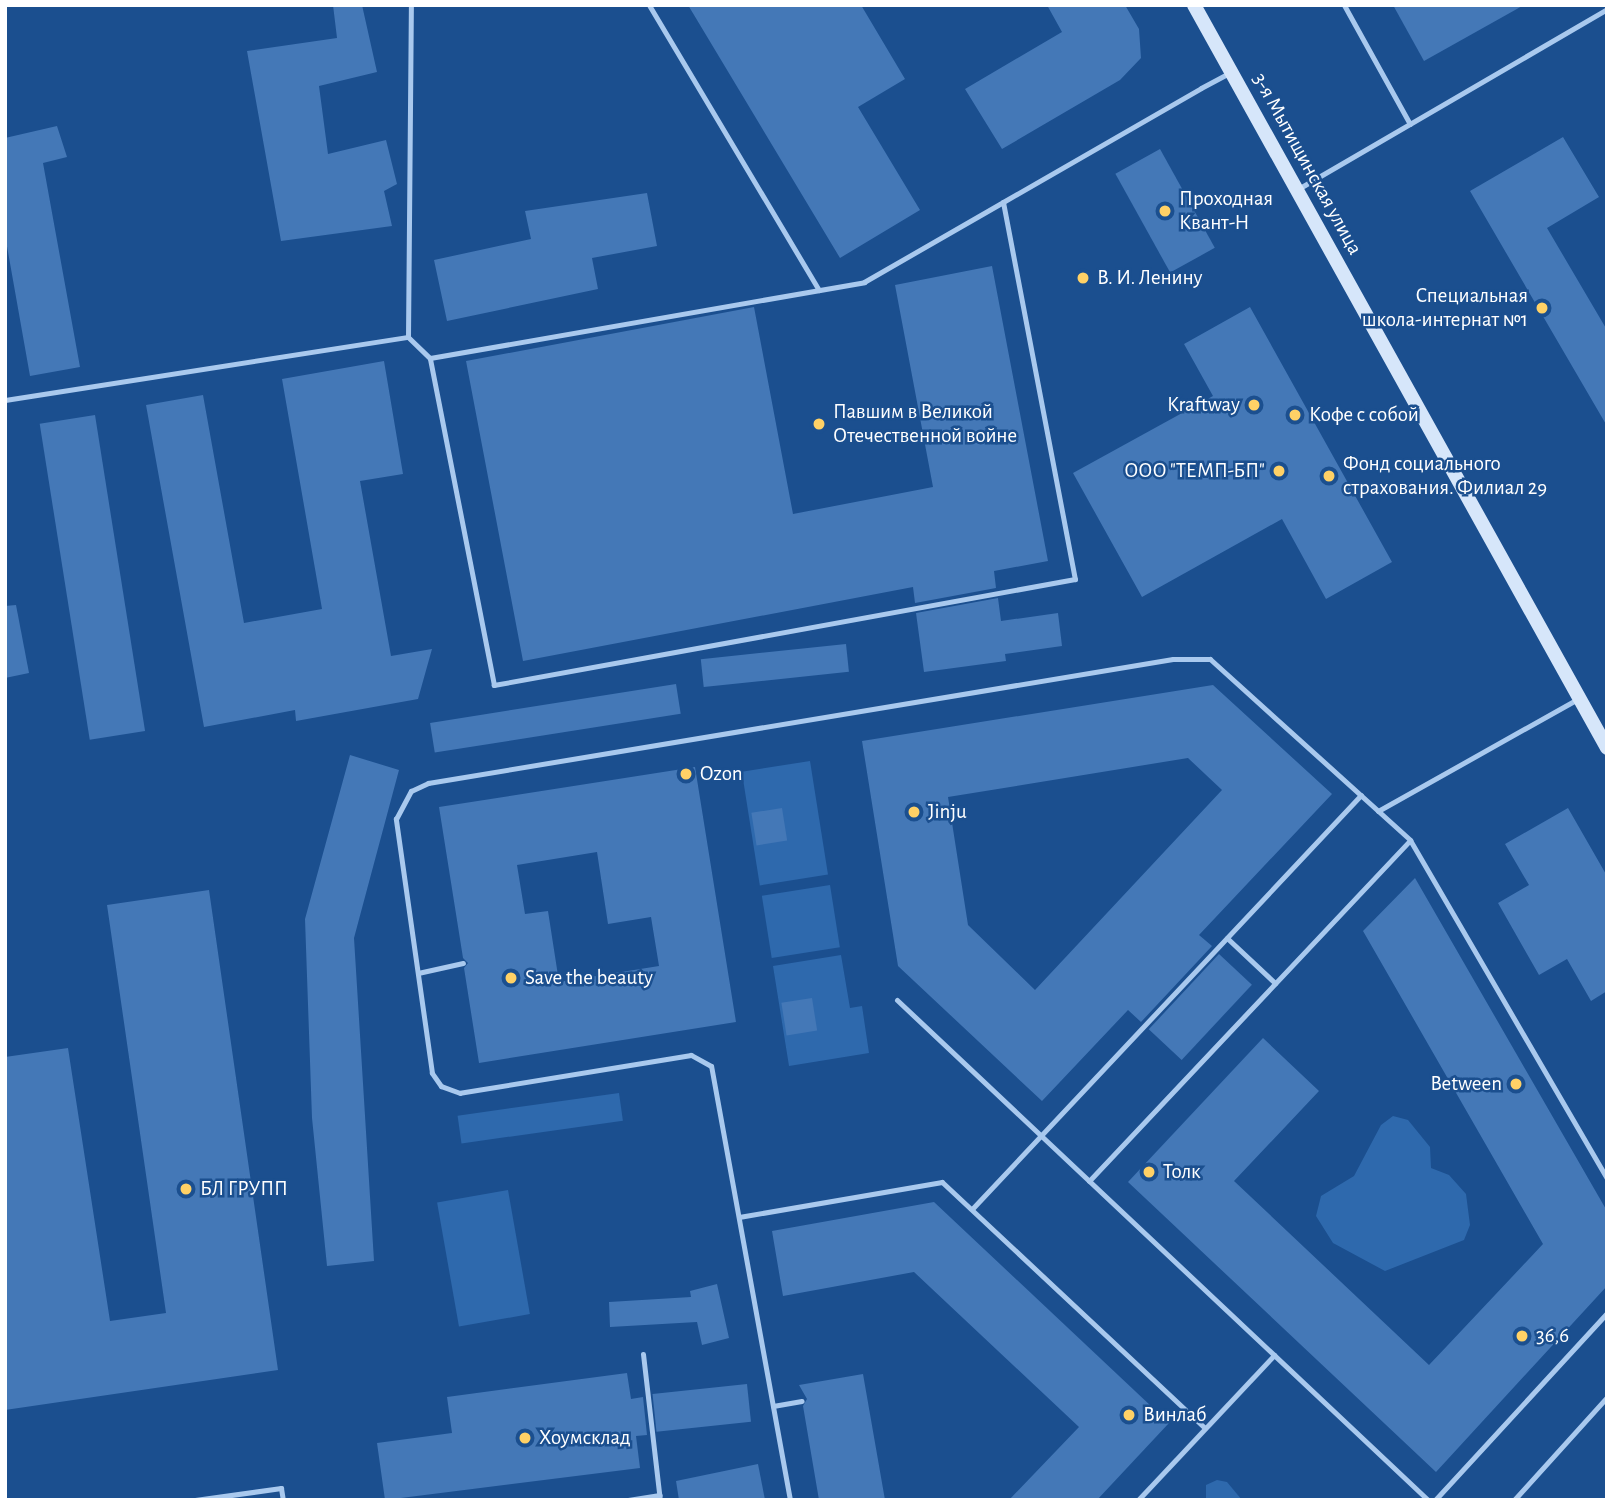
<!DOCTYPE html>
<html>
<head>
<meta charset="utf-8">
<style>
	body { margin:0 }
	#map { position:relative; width:1612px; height:1505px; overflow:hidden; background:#1b4f8f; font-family:"Alegreya Sans",sans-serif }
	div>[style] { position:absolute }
	.green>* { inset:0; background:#2e69ad; transform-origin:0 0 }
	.building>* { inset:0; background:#4478b7; transform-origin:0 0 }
	.lane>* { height:5px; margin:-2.5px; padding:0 2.5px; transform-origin:2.5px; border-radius:2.5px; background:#a9c9ee }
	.secondary>* { height:14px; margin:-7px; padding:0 7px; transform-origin:7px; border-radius:7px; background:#d6e6fa }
	.dots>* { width:19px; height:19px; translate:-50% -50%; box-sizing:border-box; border:4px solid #1b4f8f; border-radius:50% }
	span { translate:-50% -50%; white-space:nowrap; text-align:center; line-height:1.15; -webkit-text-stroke:5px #1b4f8f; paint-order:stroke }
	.street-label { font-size:21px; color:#fff }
	.poi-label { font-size:21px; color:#fff }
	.left { translate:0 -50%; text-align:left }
	.right { translate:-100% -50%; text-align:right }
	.frame { position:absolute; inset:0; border:7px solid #fff; pointer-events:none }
</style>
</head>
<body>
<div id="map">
	<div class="green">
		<i style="left:810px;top:761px;width:115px;height:69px;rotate:81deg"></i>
		<i style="left:830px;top:885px;width:63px;height:69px;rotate:81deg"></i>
		<i style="clip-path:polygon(841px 955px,850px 1008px,862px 1006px,869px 1053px,789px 1066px,773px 966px)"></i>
		<i style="left:619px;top:1093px;width:28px;height:163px;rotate:82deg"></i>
		<i style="clip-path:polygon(1393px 1116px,1408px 1120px,1430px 1147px,1431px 1168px,1449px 1175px,1466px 1194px,1470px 1225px,1464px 1240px,1385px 1271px,1333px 1243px,1316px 1216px,1321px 1196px,1354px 1176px,1381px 1125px)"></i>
		<i style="left:508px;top:1190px;width:126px;height:72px;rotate:80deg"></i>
		<i style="clip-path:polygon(1217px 1480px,1227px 1482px,1242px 1500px,1206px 1500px,1206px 1485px)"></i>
	</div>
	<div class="building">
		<i style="clip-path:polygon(333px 5px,362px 5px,377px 72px,319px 86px,328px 154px,386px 140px,397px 184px,384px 191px,392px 226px,281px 241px,247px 51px,337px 38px)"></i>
		<i style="clip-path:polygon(688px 5px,861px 5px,905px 79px,858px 107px,920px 210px,840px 258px)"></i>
		<i style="clip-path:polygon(1047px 5px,1125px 5px,1139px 29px,1141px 58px,1120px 80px,1002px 149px,965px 89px,1062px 32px)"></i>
		<i style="clip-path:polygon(1393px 5px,1524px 5px,1424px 61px)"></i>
		<i style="clip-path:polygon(57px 126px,67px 157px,43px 163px,80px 367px,30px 376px,5px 235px,5px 138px)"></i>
		<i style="clip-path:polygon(1563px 137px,1599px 197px,1547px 228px,1607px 330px,1607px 426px,1470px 191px)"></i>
		<i style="left:1160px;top:149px;width:113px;height:51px;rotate:61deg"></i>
		<i style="clip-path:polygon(647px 193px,657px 246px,592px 258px,598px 289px,447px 321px,434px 260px,531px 239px,525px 211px)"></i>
		<i style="clip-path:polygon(992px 266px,1048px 561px,994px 571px,996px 588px,915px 603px,913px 587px,523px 661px,466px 361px,754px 307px,793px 514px,933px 487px,895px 285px)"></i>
		<i style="clip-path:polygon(1250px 307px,1392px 562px,1326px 599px,1282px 519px,1142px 597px,1073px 473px,1213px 396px,1184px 344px)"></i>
		<i style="clip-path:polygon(384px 361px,403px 474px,360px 481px,391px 656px,432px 649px,418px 699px,296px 721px,295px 710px,204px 727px,146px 405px,203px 395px,244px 623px,322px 609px,282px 379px)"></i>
		<i style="left:95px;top:415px;width:320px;height:56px;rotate:81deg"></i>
		<i style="clip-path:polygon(998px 598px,1001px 621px,1058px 613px,1062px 646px,1005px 654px,1006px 661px,924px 672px,916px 613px)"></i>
		<i style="clip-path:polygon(16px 605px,29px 673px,5px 678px,5px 606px)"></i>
		<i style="left:846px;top:644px;width:28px;height:146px;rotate:84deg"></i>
		<i style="left:676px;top:684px;width:30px;height:249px;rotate:81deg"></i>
		<i style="clip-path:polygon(evenodd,1213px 685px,1332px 794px,1199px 935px,1212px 946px,1141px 1022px,1128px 1010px,1042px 1101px,898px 966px,862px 741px,1213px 685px,1188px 758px,1222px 790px,1035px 990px,968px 925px,948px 797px,1188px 758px)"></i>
		<i style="clip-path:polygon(350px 755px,399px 770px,354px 938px,374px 1261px,327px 1266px,312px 1118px,305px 919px)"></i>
		<i style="clip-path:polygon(evenodd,695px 767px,736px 1022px,479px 1063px,464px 968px,468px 963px,463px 958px,439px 807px,695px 767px,597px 852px,608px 924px,651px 917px,659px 966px,559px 982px,548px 911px,525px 914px,517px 865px,597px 852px)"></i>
		<i style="left:782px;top:808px;width:33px;height:31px;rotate:81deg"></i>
		<i style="clip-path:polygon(1568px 808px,1607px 876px,1607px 991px,1591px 1001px,1567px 959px,1539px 975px,1498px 903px,1529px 885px,1505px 844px)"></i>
		<i style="clip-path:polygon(1415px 878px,1607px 1211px,1607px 1286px,1436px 1472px,1128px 1182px,1263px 1038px,1319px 1091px,1234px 1181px,1429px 1365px,1447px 1346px,1543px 1244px,1363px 931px)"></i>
		<i style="clip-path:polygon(209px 890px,278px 1370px,5px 1410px,5px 1057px,68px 1048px,110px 1321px,166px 1313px,107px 905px)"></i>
		<i style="left:1219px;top:954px;width:45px;height:103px;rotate:43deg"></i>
		<i style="left:812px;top:998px;width:33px;height:31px;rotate:81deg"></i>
		<i style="clip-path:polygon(934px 1202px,1169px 1423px,1097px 1500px,1009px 1500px,1079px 1427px,914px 1272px,783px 1296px,772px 1231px)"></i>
		<i style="clip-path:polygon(717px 1284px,729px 1338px,702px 1345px,697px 1322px,610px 1327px,609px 1302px,691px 1297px,690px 1291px)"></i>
		<i style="clip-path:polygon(627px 1373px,631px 1399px,643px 1397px,647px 1435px,636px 1436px,640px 1468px,385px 1500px,377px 1443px,452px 1433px,447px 1397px)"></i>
		<i style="clip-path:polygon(863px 1374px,885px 1500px,819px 1500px,803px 1406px,807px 1399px,799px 1385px)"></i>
		<i style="left:747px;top:1384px;width:38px;height:95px;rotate:84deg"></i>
		<i style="clip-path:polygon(758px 1464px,765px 1500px,679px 1500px,676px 1481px)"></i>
	</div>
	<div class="lane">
		<i style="left:649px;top:5px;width:332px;rotate:59.2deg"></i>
		<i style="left:1344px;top:5px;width:136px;rotate:61deg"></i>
		<i style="left:1298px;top:189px;width:358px;rotate:-30.2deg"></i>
		<i style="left:1003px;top:202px;width:384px;rotate:79.2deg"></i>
		<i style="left:1075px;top:579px;width:591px;rotate:169.66deg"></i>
		<i style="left:494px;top:685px;width:333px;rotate:-101.1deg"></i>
		<i style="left:430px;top:358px;width:441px;rotate:-9.9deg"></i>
		<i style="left:864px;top:282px;width:160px;rotate:-29.9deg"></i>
		<i style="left:1003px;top:202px;width:228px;rotate:-29.9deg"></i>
		<i style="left:1201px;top:88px;width:34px;rotate:-28deg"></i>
		<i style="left:408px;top:337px;width:332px;rotate:-89.5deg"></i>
		<i style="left:5px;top:400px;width:408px;rotate:-8.9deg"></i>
		<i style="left:408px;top:337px;width:30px;rotate:44deg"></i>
		<i style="left:1378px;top:811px;width:231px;rotate:-29.3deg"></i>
		<i style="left:1227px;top:938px;width:66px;rotate:43.2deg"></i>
		<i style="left:418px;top:973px;width:46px;rotate:-12.5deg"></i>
		<i style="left:897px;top:1000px;width:729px;rotate:43.28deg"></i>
		<i style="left:1089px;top:1181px;width:468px;rotate:-46.7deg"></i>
		<i style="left:972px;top:1209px;width:568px;rotate:-46.78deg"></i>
		<i style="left:739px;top:1217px;width:206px;rotate:-9.8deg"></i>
		<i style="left:942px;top:1182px;width:360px;rotate:43.1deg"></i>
		<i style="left:643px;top:1354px;width:147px;rotate:83.4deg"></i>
		<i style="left:773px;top:1406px;width:29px;rotate:-10deg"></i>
		<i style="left:195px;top:1500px;width:87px;rotate:-7.9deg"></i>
		<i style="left:281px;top:1488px;width:12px;rotate:81deg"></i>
		<i style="left:628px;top:1500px;width:32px;rotate:-9deg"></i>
		<i style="left:790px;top:1500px;width:441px;rotate:-100.3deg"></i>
		<i style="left:711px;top:1066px;width:23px;rotate:-151deg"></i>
		<i style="left:691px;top:1055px;width:234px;rotate:170.7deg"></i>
		<i style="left:460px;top:1093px;width:20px;rotate:-160deg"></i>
		<i style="left:441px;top:1086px;width:16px;rotate:-125deg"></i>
		<i style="left:432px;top:1073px;width:257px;rotate:-98.1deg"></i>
		<i style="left:396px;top:819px;width:32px;rotate:-62deg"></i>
		<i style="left:411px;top:791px;width:19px;rotate:-25deg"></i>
		<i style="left:428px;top:783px;width:755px;rotate:-9.45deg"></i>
		<i style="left:1173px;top:659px;width:37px"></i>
		<i style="left:1210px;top:659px;width:270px;rotate:42.1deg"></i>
		<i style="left:1410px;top:840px;width:392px;rotate:59.8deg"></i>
		<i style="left:1138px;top:1500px;width:199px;rotate:-46.8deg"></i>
		<i style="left:1435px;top:1500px;width:254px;rotate:-47.4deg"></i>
		<i style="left:1514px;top:1500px;width:139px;rotate:-47.9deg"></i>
	</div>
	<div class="secondary">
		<i style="left:1194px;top:5px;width:850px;rotate:60.93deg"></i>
	</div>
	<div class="dots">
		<i style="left:1165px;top:211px;background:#ffd166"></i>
		<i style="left:1083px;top:278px;background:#ffd166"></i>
		<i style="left:1542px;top:308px;background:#ffd166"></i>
		<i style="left:1254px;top:405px;background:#ffd166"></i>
		<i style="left:1295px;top:415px;background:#ffd166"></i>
		<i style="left:819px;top:424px;background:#ffd166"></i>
		<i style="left:1279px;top:471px;background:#ffd166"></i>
		<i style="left:1329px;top:476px;background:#ffd166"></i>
		<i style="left:686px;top:774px;background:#ffd166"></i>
		<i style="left:914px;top:812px;background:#ffd166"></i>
		<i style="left:511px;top:978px;background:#ffd166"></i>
		<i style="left:1516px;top:1084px;background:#ffd166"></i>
		<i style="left:1149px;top:1172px;background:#ffd166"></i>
		<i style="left:186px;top:1189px;background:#ffd166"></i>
		<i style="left:1522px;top:1336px;background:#ffd166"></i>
		<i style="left:1129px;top:1415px;background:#ffd166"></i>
		<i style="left:525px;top:1438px;background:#ffd166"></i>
	</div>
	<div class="street-label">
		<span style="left:1307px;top:164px;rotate:61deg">3-я Мытищинская улица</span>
	</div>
	<div class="poi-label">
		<span class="left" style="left:1179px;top:211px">Проходная<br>Квант-Н</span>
		<span class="left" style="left:1097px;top:278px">В. И. Ленину</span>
		<span class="right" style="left:1528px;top:308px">Специальная<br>школа-интернат №1</span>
		<span class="right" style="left:1240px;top:405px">Kraftway</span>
		<span class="left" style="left:833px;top:424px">Павшим в Великой<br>Отечественной войне</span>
		<span class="left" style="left:1309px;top:415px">Кофе с собой</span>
		<span class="left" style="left:1343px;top:476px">Фонд социального<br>страхования. Филиал 29</span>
		<span class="right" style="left:1265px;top:471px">ООО "ТЕМП-БП"</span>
		<span class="left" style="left:700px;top:774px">Ozon</span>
		<span class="left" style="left:928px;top:812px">Jinju</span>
		<span class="left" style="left:525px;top:978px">Save the beauty</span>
		<span class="right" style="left:1502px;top:1084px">Between</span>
		<span class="left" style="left:1163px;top:1172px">Толк</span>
		<span class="left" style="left:200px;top:1189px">БЛ ГРУПП</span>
		<span class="left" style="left:1536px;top:1336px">36,6</span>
		<span class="left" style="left:1143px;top:1415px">Винлаб</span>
		<span class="left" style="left:539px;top:1438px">Хоумсклад</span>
	</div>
	<div class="frame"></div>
</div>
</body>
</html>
